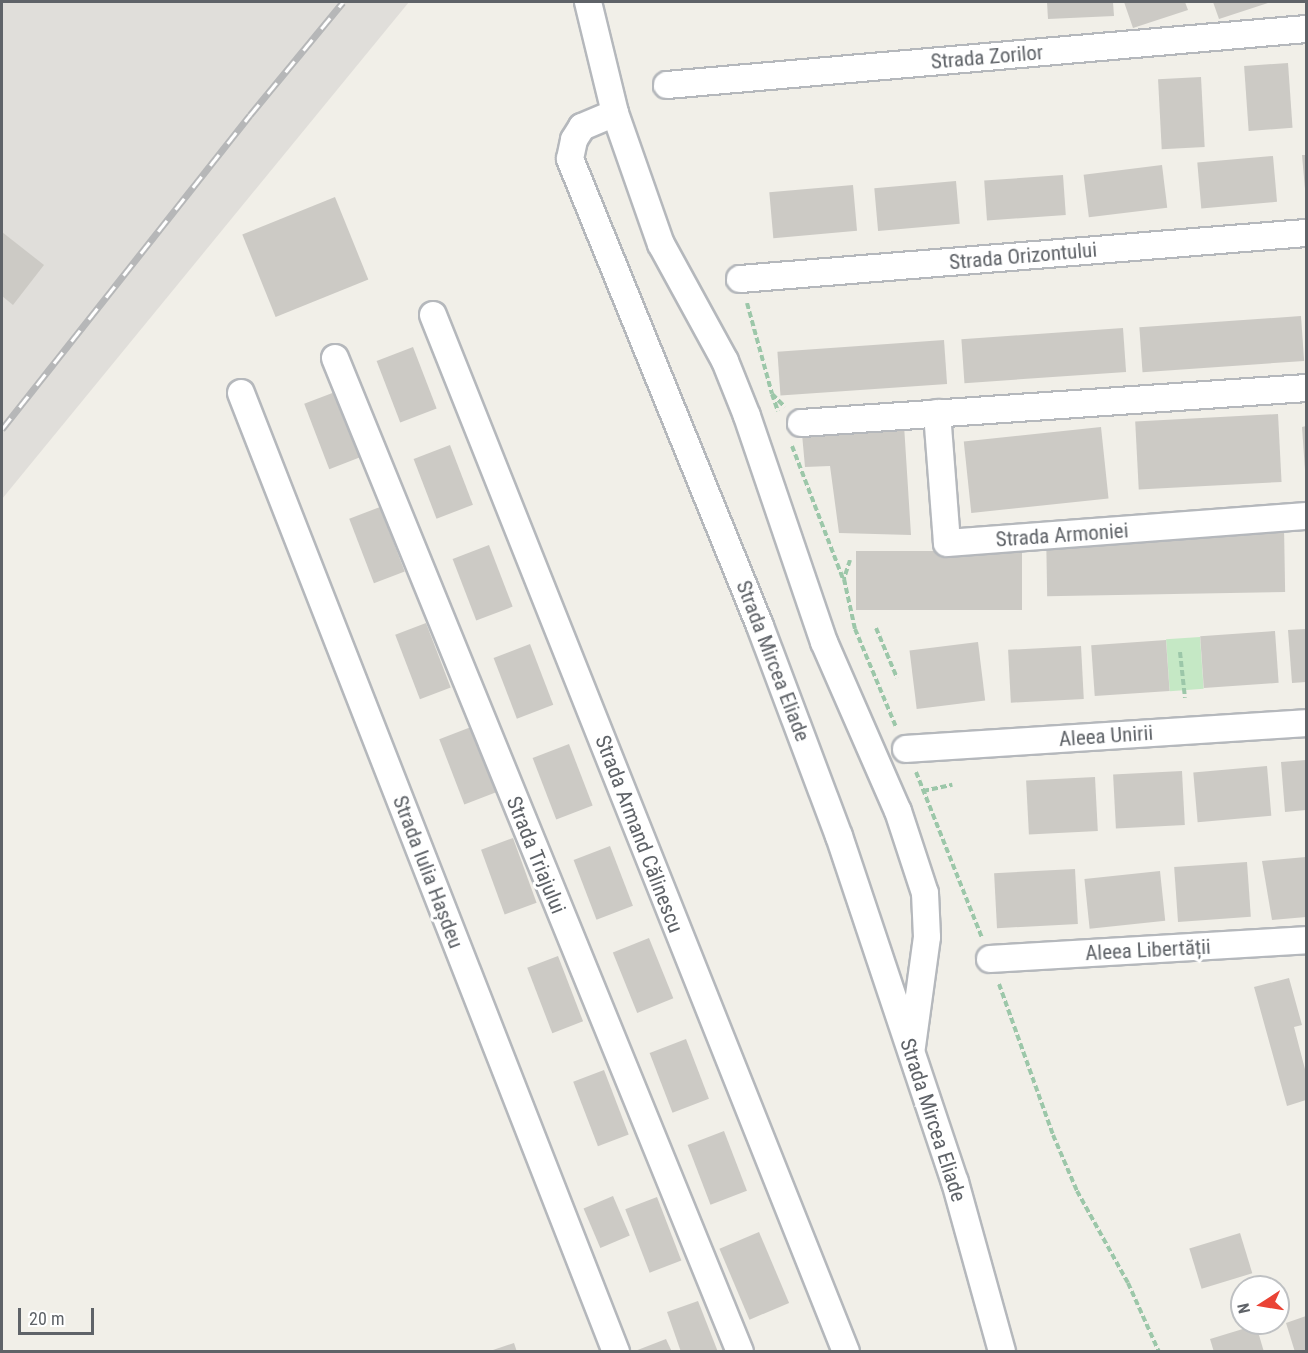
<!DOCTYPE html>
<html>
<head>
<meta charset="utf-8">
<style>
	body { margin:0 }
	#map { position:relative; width:1308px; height:1353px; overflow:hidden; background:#f1efe8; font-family:"Roboto Condensed",sans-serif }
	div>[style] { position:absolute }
	.industrial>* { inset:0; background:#e0deda }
	.green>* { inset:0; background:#c5e8c5; transform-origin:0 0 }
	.building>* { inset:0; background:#cccac5; transform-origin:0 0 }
	.path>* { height:4px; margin-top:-2px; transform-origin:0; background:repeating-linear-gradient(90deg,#9cc7a9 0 6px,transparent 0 9px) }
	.roads { filter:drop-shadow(2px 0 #b5b8bc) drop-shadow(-2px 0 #b5b8bc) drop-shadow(0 2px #b5b8bc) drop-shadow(0 -2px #b5b8bc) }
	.street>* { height:26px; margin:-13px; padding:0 13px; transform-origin:13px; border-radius:13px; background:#fff }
	.rail>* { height:7px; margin-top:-3.5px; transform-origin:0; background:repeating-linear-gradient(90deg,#fff 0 14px,#b6b7b8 0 28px); box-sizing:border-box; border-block:2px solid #b6b7b8 }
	span { translate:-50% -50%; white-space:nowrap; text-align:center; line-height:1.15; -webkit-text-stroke:6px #fff; paint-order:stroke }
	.street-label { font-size:21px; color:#5f6368 }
	.frame { position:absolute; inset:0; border:3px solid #5f6368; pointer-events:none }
	.north { position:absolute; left:1230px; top:1275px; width:60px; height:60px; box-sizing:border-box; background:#fff; border:2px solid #bfc1c3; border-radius:50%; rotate:258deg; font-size:16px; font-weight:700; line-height:24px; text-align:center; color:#5f6368 }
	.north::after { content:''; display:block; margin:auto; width:21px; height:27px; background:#ea4335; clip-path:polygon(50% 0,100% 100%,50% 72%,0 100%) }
	.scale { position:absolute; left:18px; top:1308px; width:76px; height:27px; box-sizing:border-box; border:3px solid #5f6368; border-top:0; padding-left:8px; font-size:18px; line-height:21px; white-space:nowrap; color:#5f6368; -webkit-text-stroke:4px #fff; paint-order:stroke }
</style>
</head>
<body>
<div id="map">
	<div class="industrial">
		<i style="clip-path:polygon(2px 2px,409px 2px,2px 499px)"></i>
	</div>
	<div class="green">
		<i style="left:1200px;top:637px;width:52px;height:34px;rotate:86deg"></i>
	</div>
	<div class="building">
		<i style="clip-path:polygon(1047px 2px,1113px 2px,1114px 16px,1048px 19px)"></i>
		<i style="clip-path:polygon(1124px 2px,1185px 2px,1188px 10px,1133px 28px)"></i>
		<i style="clip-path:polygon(1213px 2px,1271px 2px,1219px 19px)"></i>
		<i style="left:1288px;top:63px;width:65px;height:44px;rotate:86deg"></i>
		<i style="left:1201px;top:77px;width:70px;height:43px;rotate:87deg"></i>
		<i style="clip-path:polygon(1302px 155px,1306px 155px,1306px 189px,1305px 189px)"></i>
		<i style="left:1273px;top:156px;width:46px;height:76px;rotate:85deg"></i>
		<i style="left:1162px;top:165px;width:43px;height:79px;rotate:83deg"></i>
		<i style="left:1063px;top:175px;width:40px;height:79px;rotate:86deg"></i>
		<i style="left:956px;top:181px;width:43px;height:82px;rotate:85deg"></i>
		<i style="left:853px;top:185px;width:46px;height:84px;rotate:85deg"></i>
		<i style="left:335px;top:197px;width:89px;height:100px;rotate:68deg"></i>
		<i style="clip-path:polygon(2px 232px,44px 265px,13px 305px,2px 296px)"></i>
		<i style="left:1301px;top:316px;width:45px;height:162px;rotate:86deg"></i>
		<i style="left:1123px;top:328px;width:44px;height:162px;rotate:86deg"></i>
		<i style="left:944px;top:340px;width:44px;height:167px;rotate:86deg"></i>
		<i style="left:413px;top:347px;width:66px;height:39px;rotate:69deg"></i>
		<i style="left:335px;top:392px;width:70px;height:33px;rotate:69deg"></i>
		<i style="left:1278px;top:414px;width:68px;height:143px;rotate:87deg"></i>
		<i style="clip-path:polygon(801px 423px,904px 425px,911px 535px,839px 533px,830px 466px,805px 467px)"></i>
		<i style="clip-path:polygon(1306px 426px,1306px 470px,1305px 470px,1302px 427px)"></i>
		<i style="left:1101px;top:427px;width:72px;height:138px;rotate:84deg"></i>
		<i style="left:450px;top:445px;width:64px;height:39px;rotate:69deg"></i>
		<i style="left:380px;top:507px;width:69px;height:33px;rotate:69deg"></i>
		<i style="left:1284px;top:526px;width:66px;height:238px;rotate:89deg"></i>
		<i style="left:489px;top:545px;width:66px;height:39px;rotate:69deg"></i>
		<i style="left:1022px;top:551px;width:59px;height:166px;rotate:90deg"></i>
		<i style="left:426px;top:623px;width:69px;height:33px;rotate:69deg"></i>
		<i style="clip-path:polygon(1306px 629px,1306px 682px,1292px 683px,1288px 630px)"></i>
		<i style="left:1275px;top:631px;width:52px;height:75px;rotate:86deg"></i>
		<i style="left:1166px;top:640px;width:51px;height:75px;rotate:86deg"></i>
		<i style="left:978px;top:642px;width:59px;height:69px;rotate:83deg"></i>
		<i style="left:530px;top:644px;width:65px;height:39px;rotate:69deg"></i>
		<i style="left:1081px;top:646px;width:53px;height:73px;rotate:87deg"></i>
		<i style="left:471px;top:727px;width:70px;height:34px;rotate:69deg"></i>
		<i style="left:569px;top:744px;width:66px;height:39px;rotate:69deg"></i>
		<i style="clip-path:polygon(1306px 760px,1306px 810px,1285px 812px,1281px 762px)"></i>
		<i style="left:1267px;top:766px;width:50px;height:74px;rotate:85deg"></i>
		<i style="left:1182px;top:771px;width:54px;height:69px;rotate:87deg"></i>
		<i style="left:1095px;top:777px;width:54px;height:69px;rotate:87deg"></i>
		<i style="left:513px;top:838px;width:69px;height:34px;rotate:70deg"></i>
		<i style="left:610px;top:846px;width:64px;height:39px;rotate:69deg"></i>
		<i style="clip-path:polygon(1306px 857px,1306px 917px,1272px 920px,1262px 861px)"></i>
		<i style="left:1247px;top:862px;width:55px;height:73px;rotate:86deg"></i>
		<i style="left:1075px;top:869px;width:55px;height:81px;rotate:87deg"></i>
		<i style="left:1160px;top:871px;width:50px;height:76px;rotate:84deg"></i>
		<i style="left:649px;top:938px;width:65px;height:39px;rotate:68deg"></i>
		<i style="left:558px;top:956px;width:70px;height:33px;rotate:69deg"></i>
		<i style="clip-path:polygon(1289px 978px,1302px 1025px,1294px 1027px,1306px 1073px,1306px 1100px,1287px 1106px,1254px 987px)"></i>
		<i style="left:686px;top:1039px;width:64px;height:39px;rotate:69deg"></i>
		<i style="left:604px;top:1070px;width:69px;height:33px;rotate:69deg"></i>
		<i style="left:724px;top:1131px;width:64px;height:39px;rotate:69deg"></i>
		<i style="left:613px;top:1196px;width:43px;height:32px;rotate:67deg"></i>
		<i style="left:657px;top:1197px;width:68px;height:34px;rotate:69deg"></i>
		<i style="left:759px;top:1232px;width:77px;height:43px;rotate:67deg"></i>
		<i style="left:1240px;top:1233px;width:42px;height:53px;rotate:73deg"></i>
		<i style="clip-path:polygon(698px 1301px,718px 1352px,681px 1352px,667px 1312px)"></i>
		<i style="clip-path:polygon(1306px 1316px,1306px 1352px,1295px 1352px,1286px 1323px)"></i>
		<i style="clip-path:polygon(1256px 1325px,1264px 1352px,1214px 1352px,1210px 1339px)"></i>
		<i style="clip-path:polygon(666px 1339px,672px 1352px,635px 1352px,635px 1351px)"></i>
		<i style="clip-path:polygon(514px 1343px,517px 1352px,490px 1352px,490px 1351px)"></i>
	</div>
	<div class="path">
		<i style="left:747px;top:303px;width:94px;rotate:74.6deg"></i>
		<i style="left:772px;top:394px;width:18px;rotate:45deg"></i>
		<i style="left:772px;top:394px;width:18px;rotate:71deg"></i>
		<i style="left:792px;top:446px;width:142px;rotate:69deg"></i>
		<i style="left:850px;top:560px;width:20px;rotate:108deg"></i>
		<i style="left:844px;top:579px;width:51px;rotate:77.6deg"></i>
		<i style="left:855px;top:629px;width:106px;rotate:67.3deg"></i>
		<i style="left:876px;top:628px;width:54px;rotate:67.2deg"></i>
		<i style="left:1180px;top:652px;width:46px;rotate:83.8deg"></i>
		<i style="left:916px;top:772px;width:179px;rotate:68.3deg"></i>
		<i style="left:923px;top:791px;width:30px;rotate:-12deg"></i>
		<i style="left:999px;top:984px;width:160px;rotate:70.3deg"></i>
		<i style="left:1053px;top:1135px;width:61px;rotate:66.8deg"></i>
		<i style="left:1077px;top:1191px;width:105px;rotate:61deg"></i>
		<i style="left:1128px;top:1283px;width:76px;rotate:65.8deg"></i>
	</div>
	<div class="roads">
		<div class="street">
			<i style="left:588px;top:2px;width:114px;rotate:76.3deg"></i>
			<i style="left:615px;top:113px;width:36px;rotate:157deg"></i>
			<i style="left:582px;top:127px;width:15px;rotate:122deg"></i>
			<i style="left:574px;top:140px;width:19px;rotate:102deg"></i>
			<i style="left:570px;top:159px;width:504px;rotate:67.86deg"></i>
			<i style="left:760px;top:626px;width:224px;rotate:69.4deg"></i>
			<i style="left:839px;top:836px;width:365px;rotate:71.5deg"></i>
			<i style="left:955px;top:1182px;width:176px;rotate:74.5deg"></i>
			<i style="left:667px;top:85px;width:641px;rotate:-5.01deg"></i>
			<i style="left:615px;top:113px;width:139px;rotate:70.7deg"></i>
			<i style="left:661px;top:244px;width:133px;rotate:61.3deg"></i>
			<i style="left:725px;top:361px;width:59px;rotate:68.2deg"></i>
			<i style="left:747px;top:416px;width:239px;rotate:71.2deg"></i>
			<i style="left:824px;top:642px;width:184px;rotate:66.4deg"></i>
			<i style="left:898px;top:811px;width:86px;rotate:71.8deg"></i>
			<i style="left:925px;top:893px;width:44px;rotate:87.4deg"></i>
			<i style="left:927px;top:937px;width:111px;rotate:97.8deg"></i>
			<i style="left:740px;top:279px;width:568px;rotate:-4.65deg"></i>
			<i style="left:433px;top:315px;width:1116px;rotate:68.28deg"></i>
			<i style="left:335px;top:358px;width:1073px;rotate:67.83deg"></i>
			<i style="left:241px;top:393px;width:1030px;rotate:68.64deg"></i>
			<i style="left:937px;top:413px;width:130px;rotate:85.6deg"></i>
			<i style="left:947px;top:543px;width:360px;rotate:-4.3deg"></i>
			<i style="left:801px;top:423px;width:506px;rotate:-3.96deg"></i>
			<i style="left:906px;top:749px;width:401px;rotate:-3.7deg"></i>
			<i style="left:990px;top:959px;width:317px;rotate:-3.4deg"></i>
		</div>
	</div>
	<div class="rail">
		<i style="left:2px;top:429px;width:400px;rotate:-51.7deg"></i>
		<i style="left:250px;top:115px;width:146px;rotate:-50.5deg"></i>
	</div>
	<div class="street-label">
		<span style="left:987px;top:57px;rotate:-5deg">Strada Zorilor</span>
		<span style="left:1023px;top:256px;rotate:-5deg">Strada Orizontului</span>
		<span style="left:1062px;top:535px;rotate:-4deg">Strada Armoniei</span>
		<span style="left:773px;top:661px;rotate:69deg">Strada Mircea Eliade</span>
		<span style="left:1106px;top:736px;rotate:-4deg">Aleea Unirii</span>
		<span style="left:639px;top:834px;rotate:69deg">Strada Armand Călinescu</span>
		<span style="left:536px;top:855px;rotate:68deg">Strada Triajului</span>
		<span style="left:428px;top:872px;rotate:69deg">Strada Iulia Hașdeu</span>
		<span style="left:1148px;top:950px;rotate:-3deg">Aleea Libertății</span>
		<span style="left:933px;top:1120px;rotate:72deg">Strada Mircea Eliade</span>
	</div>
	<div class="frame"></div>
	<div class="north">N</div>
	<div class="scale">20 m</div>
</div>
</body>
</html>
